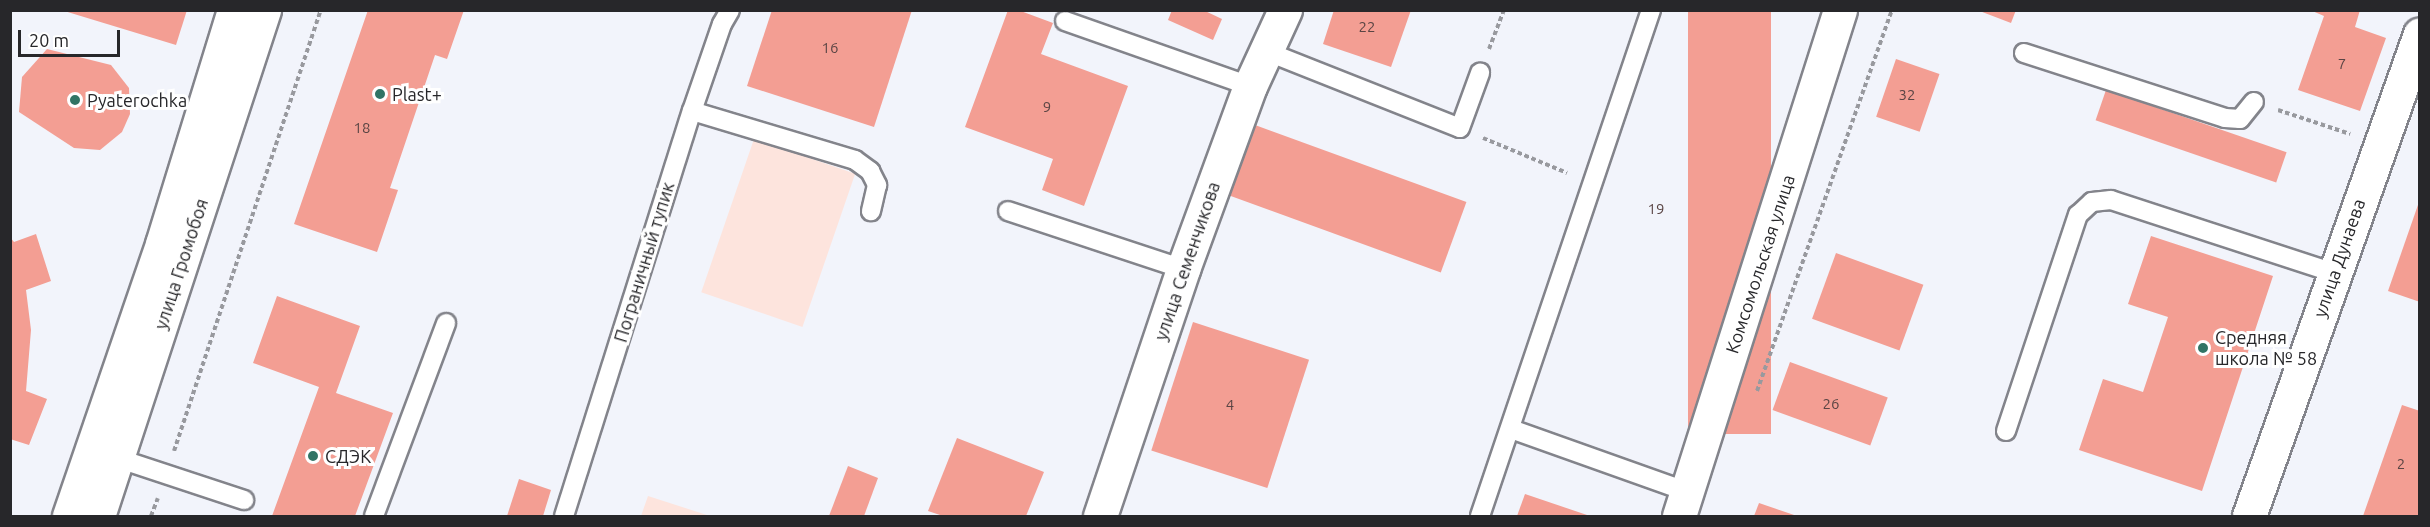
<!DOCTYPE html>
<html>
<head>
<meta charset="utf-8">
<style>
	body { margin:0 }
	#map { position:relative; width:2430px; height:527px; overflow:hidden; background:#f2f4fb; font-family:Ubuntu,sans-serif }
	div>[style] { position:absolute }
	.education>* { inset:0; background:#fde4dd; transform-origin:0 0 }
	.building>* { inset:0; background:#f39e93; transform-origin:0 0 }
	.path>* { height:4px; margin-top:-2px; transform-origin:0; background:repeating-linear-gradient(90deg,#98999e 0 4.5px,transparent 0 7.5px) }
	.roads { filter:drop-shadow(2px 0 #83848b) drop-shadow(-2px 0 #83848b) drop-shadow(0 2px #83848b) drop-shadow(0 -2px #83848b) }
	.lane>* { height:18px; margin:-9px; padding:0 9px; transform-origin:9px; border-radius:9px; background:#fff }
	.street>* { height:33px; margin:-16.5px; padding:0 16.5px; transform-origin:16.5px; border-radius:16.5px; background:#fff }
	.secondary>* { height:33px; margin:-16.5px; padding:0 16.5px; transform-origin:16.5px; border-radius:16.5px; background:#fff }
	.dots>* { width:16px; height:16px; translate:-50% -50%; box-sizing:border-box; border:3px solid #fff; border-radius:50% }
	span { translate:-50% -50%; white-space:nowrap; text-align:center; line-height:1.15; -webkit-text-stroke:6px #fff; paint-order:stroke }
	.number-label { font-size:15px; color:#5a4544 }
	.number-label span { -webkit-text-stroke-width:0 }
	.poi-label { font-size:18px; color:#27272a }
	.left { translate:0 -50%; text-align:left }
	.street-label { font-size:18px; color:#27272a }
	.frame { position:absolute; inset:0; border:12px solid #27272a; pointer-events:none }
	.scale { position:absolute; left:18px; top:30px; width:102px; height:27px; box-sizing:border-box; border:3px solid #27272a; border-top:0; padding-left:8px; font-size:18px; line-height:21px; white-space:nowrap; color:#27272a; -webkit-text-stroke:4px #fff; paint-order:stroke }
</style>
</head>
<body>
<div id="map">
	<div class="education">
		<i style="left:754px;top:139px;width:107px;height:162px;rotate:19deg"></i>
		<i style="clip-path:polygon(648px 496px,710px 516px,641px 516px)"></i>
	</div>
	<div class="building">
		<i style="clip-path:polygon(61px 10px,187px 10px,176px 45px)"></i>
		<i style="clip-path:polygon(368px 10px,464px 10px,447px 59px,435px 55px,390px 188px,398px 190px,377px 252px,294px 224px)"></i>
		<i style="clip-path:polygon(772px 10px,912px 10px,874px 127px,747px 86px)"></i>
		<i style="clip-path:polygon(1008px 10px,1018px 10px,1053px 23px,1041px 54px,1128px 86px,1084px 206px,1042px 190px,1053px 159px,965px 127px)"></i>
		<i style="clip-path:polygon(1172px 10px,1203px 10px,1222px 19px,1213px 40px,1168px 20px)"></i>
		<i style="clip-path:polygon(1334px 10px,1411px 10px,1391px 67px,1323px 44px)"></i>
		<i style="left:1688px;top:10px;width:83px;height:424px"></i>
		<i style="clip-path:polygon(1977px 10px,2016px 10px,2011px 23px)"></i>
		<i style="clip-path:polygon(2310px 10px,2360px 10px,2355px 27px,2386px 38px,2360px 111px,2298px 90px,2324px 16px)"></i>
		<i style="clip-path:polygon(47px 49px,111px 65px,129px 88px,130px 114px,122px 132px,100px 150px,74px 148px,19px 112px,22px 77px)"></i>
		<i style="left:1896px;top:59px;width:46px;height:61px;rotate:19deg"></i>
		<i style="left:2106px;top:90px;width:191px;height:32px;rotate:19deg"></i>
		<i style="left:1255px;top:125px;width:225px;height:75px;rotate:20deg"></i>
		<i style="clip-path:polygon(2419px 202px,2420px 202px,2420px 302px,2388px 291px)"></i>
		<i style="clip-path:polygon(36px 234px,51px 281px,26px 290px,31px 330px,26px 391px,47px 399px,29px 445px,10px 439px,10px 237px,14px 242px)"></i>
		<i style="clip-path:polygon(2151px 236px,2273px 276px,2202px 491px,2079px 450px,2103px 379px,2143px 392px,2168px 317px,2128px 304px)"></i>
		<i style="left:1836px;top:253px;width:93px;height:70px;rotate:20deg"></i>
		<i style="clip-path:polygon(277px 296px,360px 326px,336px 393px,393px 413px,355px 516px,272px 516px,319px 387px,253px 363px)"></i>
		<i style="left:1193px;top:322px;width:122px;height:135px;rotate:18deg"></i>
		<i style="left:1790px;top:362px;width:104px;height:51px;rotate:20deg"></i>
		<i style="clip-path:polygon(2402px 405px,2420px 411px,2420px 516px,2363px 516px)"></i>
		<i style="clip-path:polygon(957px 438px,1044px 472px,1026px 516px,943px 516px,928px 511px)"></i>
		<i style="clip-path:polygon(848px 466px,878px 478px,864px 516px,829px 516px)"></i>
		<i style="clip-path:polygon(519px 479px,551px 490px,543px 516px,507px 516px)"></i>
		<i style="clip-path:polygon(1525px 494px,1590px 516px,1517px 516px)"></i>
		<i style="clip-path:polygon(1759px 503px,1797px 516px,1754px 516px)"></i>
	</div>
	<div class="path">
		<i style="left:1489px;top:49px;width:42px;rotate:-69deg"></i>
		<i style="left:2278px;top:110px;width:76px;rotate:18.4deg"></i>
		<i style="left:1483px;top:138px;width:91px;rotate:22.6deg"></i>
		<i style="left:1757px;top:391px;width:404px;rotate:-70.5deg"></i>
		<i style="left:174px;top:451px;width:465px;rotate:-71.6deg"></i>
		<i style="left:151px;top:516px;width:19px;rotate:-69deg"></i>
	</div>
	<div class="roads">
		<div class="lane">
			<i style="left:1065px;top:21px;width:196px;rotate:19.4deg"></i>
			<i style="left:1268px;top:52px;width:206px;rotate:21.6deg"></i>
			<i style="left:1460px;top:128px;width:59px;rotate:-70deg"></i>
			<i style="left:2024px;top:53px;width:211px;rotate:17.9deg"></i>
			<i style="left:2225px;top:118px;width:15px;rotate:4deg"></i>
			<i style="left:2240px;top:119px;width:22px;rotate:-51deg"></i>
			<i style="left:692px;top:111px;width:170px;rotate:16.7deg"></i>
			<i style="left:855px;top:160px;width:19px;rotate:36deg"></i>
			<i style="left:870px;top:171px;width:16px;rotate:63deg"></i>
			<i style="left:877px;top:185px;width:27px;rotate:103deg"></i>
			<i style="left:1008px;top:211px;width:184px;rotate:18.3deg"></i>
			<i style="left:1511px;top:429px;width:188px;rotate:19.6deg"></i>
			<i style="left:2006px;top:431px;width:228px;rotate:-71.6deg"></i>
			<i style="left:2078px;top:215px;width:19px;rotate:-43deg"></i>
			<i style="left:2092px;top:202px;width:19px;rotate:-6deg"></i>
			<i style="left:2111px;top:200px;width:235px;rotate:18.1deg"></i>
			<i style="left:117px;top:458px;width:134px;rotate:18.3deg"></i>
			<i style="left:374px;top:516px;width:206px;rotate:-69.5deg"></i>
			<i style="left:564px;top:516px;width:425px;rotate:-72.5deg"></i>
			<i style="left:692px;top:111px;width:92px;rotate:-71deg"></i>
			<i style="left:722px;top:24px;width:16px;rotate:-60deg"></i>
			<i style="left:1480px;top:516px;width:534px;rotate:-71.33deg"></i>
		</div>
		<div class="street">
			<i style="left:1100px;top:516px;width:261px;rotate:-71.4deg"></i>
			<i style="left:1183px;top:269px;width:195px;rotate:-69.9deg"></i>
			<i style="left:1250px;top:86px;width:84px;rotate:-65.3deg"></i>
			<i style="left:2249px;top:516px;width:511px;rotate:-70.47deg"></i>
		</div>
		<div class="secondary">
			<i style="left:69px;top:516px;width:287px;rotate:-71.1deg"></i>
			<i style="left:162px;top:244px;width:245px;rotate:-72.9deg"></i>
			<i style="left:98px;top:516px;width:533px;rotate:-71.84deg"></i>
			<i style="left:1679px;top:516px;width:531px;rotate:-72.35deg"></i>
		</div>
	</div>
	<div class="dots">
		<i style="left:380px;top:94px;background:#317465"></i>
		<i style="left:75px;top:100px;background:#317465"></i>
		<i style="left:2203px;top:348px;background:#317465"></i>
		<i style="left:313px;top:456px;background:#317465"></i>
	</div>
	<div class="number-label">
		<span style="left:1367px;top:27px">22</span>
		<span style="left:830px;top:48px">16</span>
		<span style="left:2342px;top:64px">7</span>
		<span style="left:1907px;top:95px">32</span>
		<span style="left:1047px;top:107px">9</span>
		<span style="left:362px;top:128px">18</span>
		<span style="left:1656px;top:209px">19</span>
		<span style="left:1831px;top:404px">26</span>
		<span style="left:1230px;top:405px">4</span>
		<span style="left:2401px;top:464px">2</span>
	</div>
	<div class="poi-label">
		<span class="left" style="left:392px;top:94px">Plast+</span>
		<span class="left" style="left:87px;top:100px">Pyaterochka</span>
		<span class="left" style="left:2215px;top:348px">Средняя<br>школа № 58</span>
		<span class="left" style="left:325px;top:456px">СДЭК</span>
	</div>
	<div class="street-label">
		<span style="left:2339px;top:258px;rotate:-71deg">улица Дунаева</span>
		<span style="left:1187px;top:261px;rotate:-71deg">улица Семенчикова</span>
		<span style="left:644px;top:262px;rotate:-73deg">Пограничный тупик</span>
		<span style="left:181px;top:264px;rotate:-72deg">улица Громобоя</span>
		<span style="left:1760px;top:264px;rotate:-72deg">Комсомольская улица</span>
	</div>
	<div class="frame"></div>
	<div class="scale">20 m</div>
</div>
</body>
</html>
